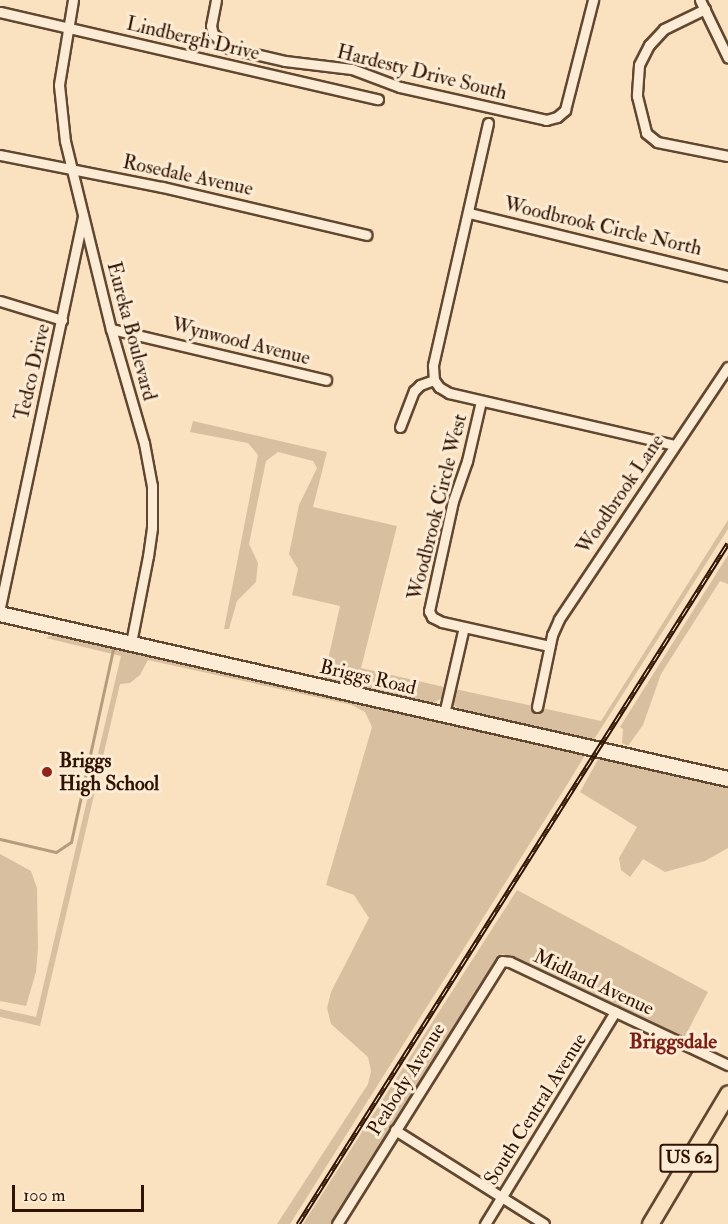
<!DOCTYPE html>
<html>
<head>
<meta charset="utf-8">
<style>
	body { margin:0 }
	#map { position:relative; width:728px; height:1224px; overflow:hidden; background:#fae2c0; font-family:"IM FELL Double Pica",serif }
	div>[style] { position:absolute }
	.green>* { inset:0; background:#d8bf9f }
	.stream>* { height:3px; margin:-1.5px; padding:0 1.5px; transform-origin:1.5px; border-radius:1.5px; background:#b59c7f }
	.roads { filter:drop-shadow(2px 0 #624730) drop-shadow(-2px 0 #624730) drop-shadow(0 2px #624730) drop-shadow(0 -2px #624730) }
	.street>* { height:9px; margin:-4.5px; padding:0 4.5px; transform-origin:4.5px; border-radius:4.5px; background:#fcecd6 }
	.secondary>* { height:14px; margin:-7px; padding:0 7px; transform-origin:7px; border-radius:7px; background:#fcecd6 }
	.primary>* { height:15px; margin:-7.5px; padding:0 7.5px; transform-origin:7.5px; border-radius:7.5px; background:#fae2c0 }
	.rail>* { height:5px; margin-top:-2.5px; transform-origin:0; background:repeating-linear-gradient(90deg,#fcecd6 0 9px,#301300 0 18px); box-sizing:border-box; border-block:2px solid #301300 }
	.dots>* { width:16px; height:16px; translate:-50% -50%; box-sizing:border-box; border:3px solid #fcecd6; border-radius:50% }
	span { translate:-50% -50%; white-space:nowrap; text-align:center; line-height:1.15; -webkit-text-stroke:6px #fcecd6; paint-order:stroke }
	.shield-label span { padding:2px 4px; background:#fcecd6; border:2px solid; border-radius:4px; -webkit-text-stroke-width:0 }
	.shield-label { font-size:18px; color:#301300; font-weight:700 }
	.street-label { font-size:20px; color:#301300 }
	.poi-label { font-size:20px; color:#301300; font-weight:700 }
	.left { translate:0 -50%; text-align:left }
	.neighbourhood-label { font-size:21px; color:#7a1f14; font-weight:700 }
	.scale { position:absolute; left:12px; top:1185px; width:132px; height:27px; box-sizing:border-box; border:3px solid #301300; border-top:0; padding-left:8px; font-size:18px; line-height:21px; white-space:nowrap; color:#301300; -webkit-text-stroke:4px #fcecd6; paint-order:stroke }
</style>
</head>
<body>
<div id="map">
	<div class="green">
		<i style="clip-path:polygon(193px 421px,327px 452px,313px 507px,397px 526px,361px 668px,444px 687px,442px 698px,430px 705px,323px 682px,340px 606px,292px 595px,298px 569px,289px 554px,299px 505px,317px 468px,313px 461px,278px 452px,266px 461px,249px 544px,258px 563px,256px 582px,237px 601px,229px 629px,224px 629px,258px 455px,248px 443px,190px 432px)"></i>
		<i style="clip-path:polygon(728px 520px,728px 529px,593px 741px,460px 711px,451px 702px,455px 689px,601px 721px)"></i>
		<i style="clip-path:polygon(728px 555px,728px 584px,720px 581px,661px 674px,643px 725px,628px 746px,622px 743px,623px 729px,620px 727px)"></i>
		<i style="clip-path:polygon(60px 631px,585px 751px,585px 755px,570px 780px,290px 1224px,277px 1224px,368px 1084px,371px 1071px,368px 1057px,331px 1024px,327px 1008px,331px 992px,369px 918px,354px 895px,326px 885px,372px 727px,365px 712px,352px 705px,148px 660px,140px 675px,130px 683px,120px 684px,40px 1026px,0 1017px,0 1009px,36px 1017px,121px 656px,46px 638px)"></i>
		<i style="clip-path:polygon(601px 754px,728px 786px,728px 848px,705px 861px,665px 872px,643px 859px,630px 877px,621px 870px,619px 858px,637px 827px,580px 792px)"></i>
		<i style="clip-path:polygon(0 854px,31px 871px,37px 888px,38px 948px,36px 972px,26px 1006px,0 1001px)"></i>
		<i style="clip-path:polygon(517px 890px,708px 992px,684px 1038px,503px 954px,499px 956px,332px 1224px,303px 1224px)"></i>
	</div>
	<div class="stream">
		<i style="left:0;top:839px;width:57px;rotate:13.1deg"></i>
		<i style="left:56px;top:852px;width:18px;rotate:-34deg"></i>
		<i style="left:71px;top:842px;width:198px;rotate:-77.7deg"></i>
	</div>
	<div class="roads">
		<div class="street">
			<i style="left:73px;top:0;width:86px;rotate:99.4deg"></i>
			<i style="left:59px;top:85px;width:56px;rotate:83.9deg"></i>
			<i style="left:65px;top:141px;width:194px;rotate:76.3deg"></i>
			<i style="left:111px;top:329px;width:119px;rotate:73.9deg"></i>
			<i style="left:144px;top:443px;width:44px;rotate:79.5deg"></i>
			<i style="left:152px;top:486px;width:42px;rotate:90deg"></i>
			<i style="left:152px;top:528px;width:28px;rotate:98deg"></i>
			<i style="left:148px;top:556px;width:89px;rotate:101.1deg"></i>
			<i style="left:216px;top:0;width:26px;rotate:101deg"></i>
			<i style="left:211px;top:26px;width:8px;rotate:76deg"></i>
			<i style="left:213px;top:34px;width:21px;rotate:41deg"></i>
			<i style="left:229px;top:48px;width:57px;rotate:13.1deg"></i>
			<i style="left:285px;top:61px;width:67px;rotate:6.8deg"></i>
			<i style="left:352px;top:69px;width:51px;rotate:20.6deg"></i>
			<i style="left:400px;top:87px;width:150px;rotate:12.7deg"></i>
			<i style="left:546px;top:120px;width:11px;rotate:-15deg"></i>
			<i style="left:557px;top:117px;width:11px;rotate:-41deg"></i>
			<i style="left:565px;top:110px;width:114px;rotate:-75.7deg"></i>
			<i style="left:700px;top:0;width:64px;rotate:64.2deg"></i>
			<i style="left:705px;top:9px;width:46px;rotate:154deg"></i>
			<i style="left:664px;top:29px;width:22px;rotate:133deg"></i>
			<i style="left:649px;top:45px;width:22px;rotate:117deg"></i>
			<i style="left:639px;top:65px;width:31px;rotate:94deg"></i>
			<i style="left:637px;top:96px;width:38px;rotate:76deg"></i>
			<i style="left:646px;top:133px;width:14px;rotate:39deg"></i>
			<i style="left:657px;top:142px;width:72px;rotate:11.2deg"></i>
			<i style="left:0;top:12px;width:388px;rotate:13deg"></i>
			<i style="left:488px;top:123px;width:249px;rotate:102.8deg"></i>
			<i style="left:433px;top:366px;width:14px;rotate:86deg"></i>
			<i style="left:434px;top:380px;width:9px;rotate:54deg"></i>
			<i style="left:439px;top:387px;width:12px;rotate:31deg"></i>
			<i style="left:449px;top:393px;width:231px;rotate:13deg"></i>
			<i style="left:0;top:155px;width:165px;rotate:11.2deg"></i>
			<i style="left:162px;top:187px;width:210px;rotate:13.2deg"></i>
			<i style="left:469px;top:213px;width:267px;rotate:13.7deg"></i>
			<i style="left:0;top:301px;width:65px;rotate:17deg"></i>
			<i style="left:111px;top:329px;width:221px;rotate:13.3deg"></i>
			<i style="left:481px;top:401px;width:62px;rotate:103.1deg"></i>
			<i style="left:467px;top:461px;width:42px;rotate:109.3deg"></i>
			<i style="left:453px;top:501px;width:113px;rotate:102.3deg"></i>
			<i style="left:429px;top:611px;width:7px;rotate:63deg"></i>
			<i style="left:432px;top:617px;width:11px;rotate:27deg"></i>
			<i style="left:442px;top:622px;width:110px;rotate:12.6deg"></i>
			<i style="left:400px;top:427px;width:39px;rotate:-69deg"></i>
			<i style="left:414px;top:391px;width:8px;rotate:-45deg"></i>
			<i style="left:420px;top:385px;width:15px;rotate:-20deg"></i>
			<i style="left:0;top:607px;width:399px;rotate:-78deg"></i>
			<i style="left:537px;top:707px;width:74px;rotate:-78.2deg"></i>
			<i style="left:552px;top:635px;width:17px;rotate:-66deg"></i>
			<i style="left:559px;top:619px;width:303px;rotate:-56.2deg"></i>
			<i style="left:444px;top:714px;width:89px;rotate:-77.1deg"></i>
			<i style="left:395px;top:1130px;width:176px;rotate:32.2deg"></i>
			<i style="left:337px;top:1224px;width:310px;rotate:-57.9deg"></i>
			<i style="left:502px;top:961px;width:8px;rotate:7deg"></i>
			<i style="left:510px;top:962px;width:241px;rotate:25.3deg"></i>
			<i style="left:485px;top:1224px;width:249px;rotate:-58.5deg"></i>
		</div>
		<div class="secondary">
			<i style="left:0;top:614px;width:746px;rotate:12.77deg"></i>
		</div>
		<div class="primary">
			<i style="left:650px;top:1224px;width:152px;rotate:-59.2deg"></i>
		</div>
	</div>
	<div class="rail">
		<i style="left:298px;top:1224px;width:805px;rotate:-57.73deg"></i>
	</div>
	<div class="dots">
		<i style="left:47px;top:772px;background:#8f2418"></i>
	</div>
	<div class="shield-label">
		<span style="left:689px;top:1158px">US 62</span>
	</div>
	<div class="street-label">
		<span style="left:193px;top:38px;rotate:13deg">Lindbergh Drive</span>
		<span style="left:422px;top:72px;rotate:14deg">Hardesty Drive South</span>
		<span style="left:188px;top:175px;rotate:12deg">Rosedale Avenue</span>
		<span style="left:603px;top:226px;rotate:13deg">Woodbrook Circle North</span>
		<span style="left:132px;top:331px;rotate:75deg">Eureka Boulevard</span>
		<span style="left:241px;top:341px;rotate:14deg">Wynwood Avenue</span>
		<span style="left:32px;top:372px;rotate:-77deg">Tedco Drive</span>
		<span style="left:620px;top:494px;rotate:-56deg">Woodbrook Lane</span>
		<span style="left:437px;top:507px;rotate:-76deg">Woodbrook Circle West</span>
		<span style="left:368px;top:677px;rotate:13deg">Briggs Road</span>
		<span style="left:594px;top:982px;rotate:25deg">Midland Avenue</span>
		<span style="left:406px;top:1079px;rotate:-58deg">Peabody Avenue</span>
		<span style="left:535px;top:1109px;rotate:-58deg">South Central Avenue</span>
	</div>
	<div class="poi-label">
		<span class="left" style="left:59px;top:772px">Briggs<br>High School</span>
	</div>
	<div class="neighbourhood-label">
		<span style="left:673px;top:1042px">Briggsdale</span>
	</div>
	<div class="scale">100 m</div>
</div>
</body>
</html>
